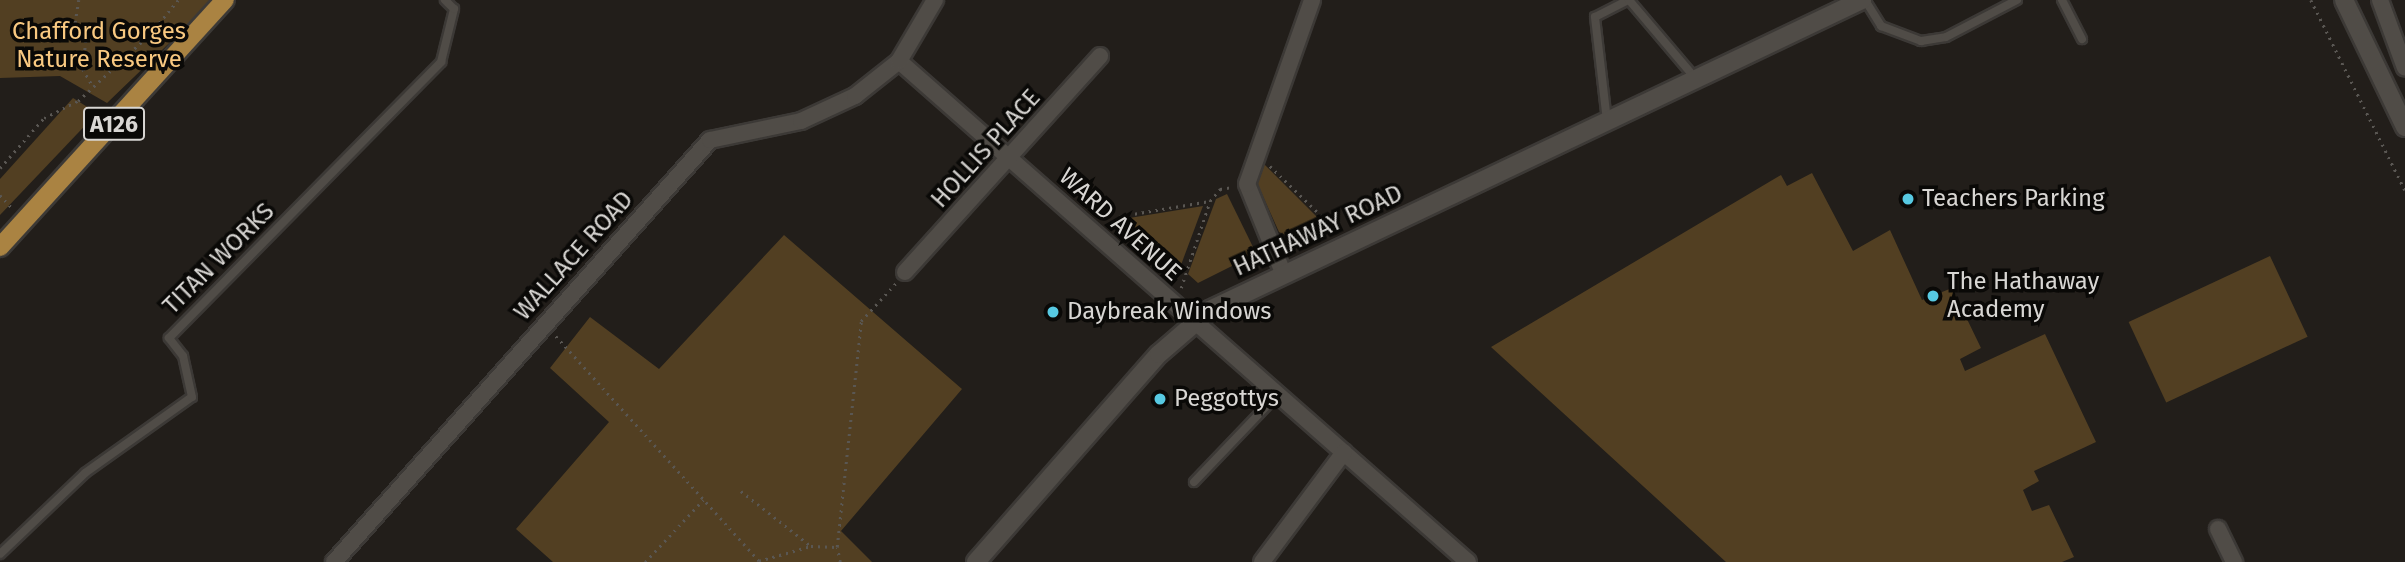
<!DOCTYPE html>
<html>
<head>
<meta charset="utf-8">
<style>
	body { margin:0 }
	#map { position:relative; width:2405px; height:562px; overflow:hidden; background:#221e1a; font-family:"Fira Sans",sans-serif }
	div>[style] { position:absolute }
	.green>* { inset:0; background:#523f22; transform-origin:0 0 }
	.path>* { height:2.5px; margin-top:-1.25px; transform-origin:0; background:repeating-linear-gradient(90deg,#5a5753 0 2px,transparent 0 7px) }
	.roads { filter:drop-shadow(2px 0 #3c3936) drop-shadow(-2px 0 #3c3936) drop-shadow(0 2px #3c3936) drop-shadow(0 -2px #3c3936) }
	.lane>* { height:8px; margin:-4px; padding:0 4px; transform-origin:4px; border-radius:4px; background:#504c47 }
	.street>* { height:16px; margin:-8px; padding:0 8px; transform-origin:8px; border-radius:8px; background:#504c47 }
	.secondary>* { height:18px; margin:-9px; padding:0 9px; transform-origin:9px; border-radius:9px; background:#504c47 }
	.primary>* { height:18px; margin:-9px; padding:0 9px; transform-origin:9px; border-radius:9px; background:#aa8342 }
	.dots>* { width:19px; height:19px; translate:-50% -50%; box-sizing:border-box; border:4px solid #0a0907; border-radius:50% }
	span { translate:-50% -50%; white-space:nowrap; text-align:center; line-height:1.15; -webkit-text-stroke:7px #0a0907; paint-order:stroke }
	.shield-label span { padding:2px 5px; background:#0a0907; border:2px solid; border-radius:5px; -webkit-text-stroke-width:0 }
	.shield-label { font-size:23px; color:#d8d6d3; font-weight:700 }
	.park-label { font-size:24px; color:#f9c981 }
	.street-label { font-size:24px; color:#d8d6d3 }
	.poi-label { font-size:24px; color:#d8d6d3 }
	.left { translate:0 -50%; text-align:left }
</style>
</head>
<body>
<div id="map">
	<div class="green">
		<i style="clip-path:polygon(0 0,214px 0,107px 103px,60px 76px,0 78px)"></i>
		<i style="clip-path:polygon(73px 98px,97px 113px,0 215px,0 179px)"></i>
		<i style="clip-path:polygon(1264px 164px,1324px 224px,1293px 238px,1279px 232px,1257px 183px)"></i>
		<i style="clip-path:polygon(1812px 173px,1853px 251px,1890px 230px,1922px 300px,1952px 288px,1981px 348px,1960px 359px,1965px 371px,2045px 334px,2096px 442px,2034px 471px,2039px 481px,2023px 490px,2032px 511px,2049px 505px,2074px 557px,2062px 562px,1726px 562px,1491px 347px,1781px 175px,1787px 186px)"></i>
		<i style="clip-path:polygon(1227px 194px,1253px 247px,1250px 257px,1198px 283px,1188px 274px,1216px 199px)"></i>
		<i style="clip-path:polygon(1203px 206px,1178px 273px,1168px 270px,1118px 225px,1123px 219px)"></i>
		<i style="clip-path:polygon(784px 235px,962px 389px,841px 531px,872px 562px,553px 562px,516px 529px,609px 422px,550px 368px,590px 317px,659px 369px)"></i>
		<i style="left:2270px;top:256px;width:89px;height:156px;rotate:65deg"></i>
	</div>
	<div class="path">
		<i style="left:79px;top:0;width:30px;rotate:99deg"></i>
		<i style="left:74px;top:30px;width:16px;rotate:43deg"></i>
		<i style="left:86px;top:41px;width:28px;rotate:96deg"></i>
		<i style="left:83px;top:69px;width:20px;rotate:60deg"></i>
		<i style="left:2311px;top:0;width:212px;rotate:63.7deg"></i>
		<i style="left:1270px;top:166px;width:95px;rotate:44.1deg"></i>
		<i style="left:0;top:168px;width:67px;rotate:-48.7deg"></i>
		<i style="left:44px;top:118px;width:38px;rotate:-27deg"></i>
		<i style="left:78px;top:101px;width:98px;rotate:-42.9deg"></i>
		<i style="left:150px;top:34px;width:44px;rotate:-50.5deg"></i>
		<i style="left:0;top:195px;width:18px;rotate:47deg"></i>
		<i style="left:1111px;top:227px;width:15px;rotate:-48deg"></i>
		<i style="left:1121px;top:216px;width:90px;rotate:-9.6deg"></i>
		<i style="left:1210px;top:201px;width:16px;rotate:-50deg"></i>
		<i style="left:1220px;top:189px;width:12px;rotate:-9deg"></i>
		<i style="left:1181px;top:288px;width:92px;rotate:-71.6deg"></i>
		<i style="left:556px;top:336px;width:303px;rotate:47.9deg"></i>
		<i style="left:759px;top:561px;width:54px;rotate:-16.1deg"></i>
		<i style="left:741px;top:491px;width:89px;rotate:38.2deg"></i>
		<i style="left:811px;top:546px;width:26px;rotate:2deg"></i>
		<i style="left:645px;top:562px;width:85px;rotate:-46.9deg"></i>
		<i style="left:840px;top:562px;width:15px;rotate:-101deg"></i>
		<i style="left:837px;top:547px;width:227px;rotate:-83.9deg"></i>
		<i style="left:861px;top:321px;width:52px;rotate:-47.4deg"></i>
	</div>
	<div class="roads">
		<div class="lane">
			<i style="left:1865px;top:0;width:31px;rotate:58deg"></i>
			<i style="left:1881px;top:26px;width:43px;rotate:20.6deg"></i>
			<i style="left:1921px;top:41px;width:25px;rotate:-9deg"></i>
			<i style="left:1946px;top:37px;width:80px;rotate:-27.5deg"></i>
			<i style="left:2062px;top:0;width:44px;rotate:62.9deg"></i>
			<i style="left:1607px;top:121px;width:105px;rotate:-96.6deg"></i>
			<i style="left:1595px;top:17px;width:38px;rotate:-27deg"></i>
			<i style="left:1629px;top:0;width:104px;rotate:49.7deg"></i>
			<i style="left:1194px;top:482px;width:122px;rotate:-46.3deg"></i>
			<i style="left:0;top:554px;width:117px;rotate:-43.6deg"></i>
			<i style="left:85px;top:473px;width:131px;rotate:-35.4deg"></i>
			<i style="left:192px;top:397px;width:42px;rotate:-102.4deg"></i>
			<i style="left:183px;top:356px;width:23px;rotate:-128deg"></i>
			<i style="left:169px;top:338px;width:388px;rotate:-45.4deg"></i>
			<i style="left:441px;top:62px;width:55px;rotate:-76.2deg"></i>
			<i style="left:454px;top:9px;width:13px;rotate:-135deg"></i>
		</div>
		<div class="street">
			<i style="left:2380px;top:0;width:72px;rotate:69.8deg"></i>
			<i style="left:899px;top:61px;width:758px;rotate:41.36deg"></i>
			<i style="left:905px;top:272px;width:291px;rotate:-47.9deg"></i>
			<i style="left:1284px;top:275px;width:98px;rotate:-112.1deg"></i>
			<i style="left:1247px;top:184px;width:195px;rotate:-70.5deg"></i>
			<i style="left:2218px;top:529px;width:37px;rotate:64deg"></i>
			<i style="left:334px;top:562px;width:565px;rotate:-48.3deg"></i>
			<i style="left:710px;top:140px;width:93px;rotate:-11.8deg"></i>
			<i style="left:801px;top:121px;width:60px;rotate:-24.8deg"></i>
			<i style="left:855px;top:96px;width:56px;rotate:-38.5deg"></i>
			<i style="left:899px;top:61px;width:71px;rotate:-59.5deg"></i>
			<i style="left:1262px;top:562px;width:137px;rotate:-53.3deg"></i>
		</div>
		<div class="secondary">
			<i style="left:2344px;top:0;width:141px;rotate:64.3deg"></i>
			<i style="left:976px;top:562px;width:277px;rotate:-48.7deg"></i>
			<i style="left:1159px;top:354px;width:67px;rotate:-40.8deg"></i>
			<i style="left:1210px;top:310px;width:722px;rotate:-25.43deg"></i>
		</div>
		<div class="primary">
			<i style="left:0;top:247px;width:334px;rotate:-47.7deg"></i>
		</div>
	</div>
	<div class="dots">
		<i style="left:1908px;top:199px;background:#57c9e2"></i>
		<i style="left:1933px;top:296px;background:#57c9e2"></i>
		<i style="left:1053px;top:312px;background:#57c9e2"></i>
		<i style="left:1160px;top:399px;background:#57c9e2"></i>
	</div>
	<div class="shield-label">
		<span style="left:114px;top:124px">A126</span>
	</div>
	<div class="park-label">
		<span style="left:99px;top:46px">Chafford Gorges<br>Nature Reserve</span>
	</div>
	<div class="street-label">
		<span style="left:986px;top:149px;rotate:-48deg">HOLLIS PLACE</span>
		<span style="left:1120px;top:225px;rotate:42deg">WARD AVENUE</span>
		<span style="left:1318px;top:231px;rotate:-25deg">HATHAWAY ROAD</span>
		<span style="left:574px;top:256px;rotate:-48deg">WALLACE ROAD</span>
		<span style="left:219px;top:259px;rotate:-45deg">TITAN WORKS</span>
	</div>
	<div class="poi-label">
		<span class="left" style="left:1922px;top:199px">Teachers Parking</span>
		<span class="left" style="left:1947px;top:296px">The Hathaway<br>Academy</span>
		<span class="left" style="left:1067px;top:312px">Daybreak Windows</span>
		<span class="left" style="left:1174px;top:399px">Peggottys</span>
	</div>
</div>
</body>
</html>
